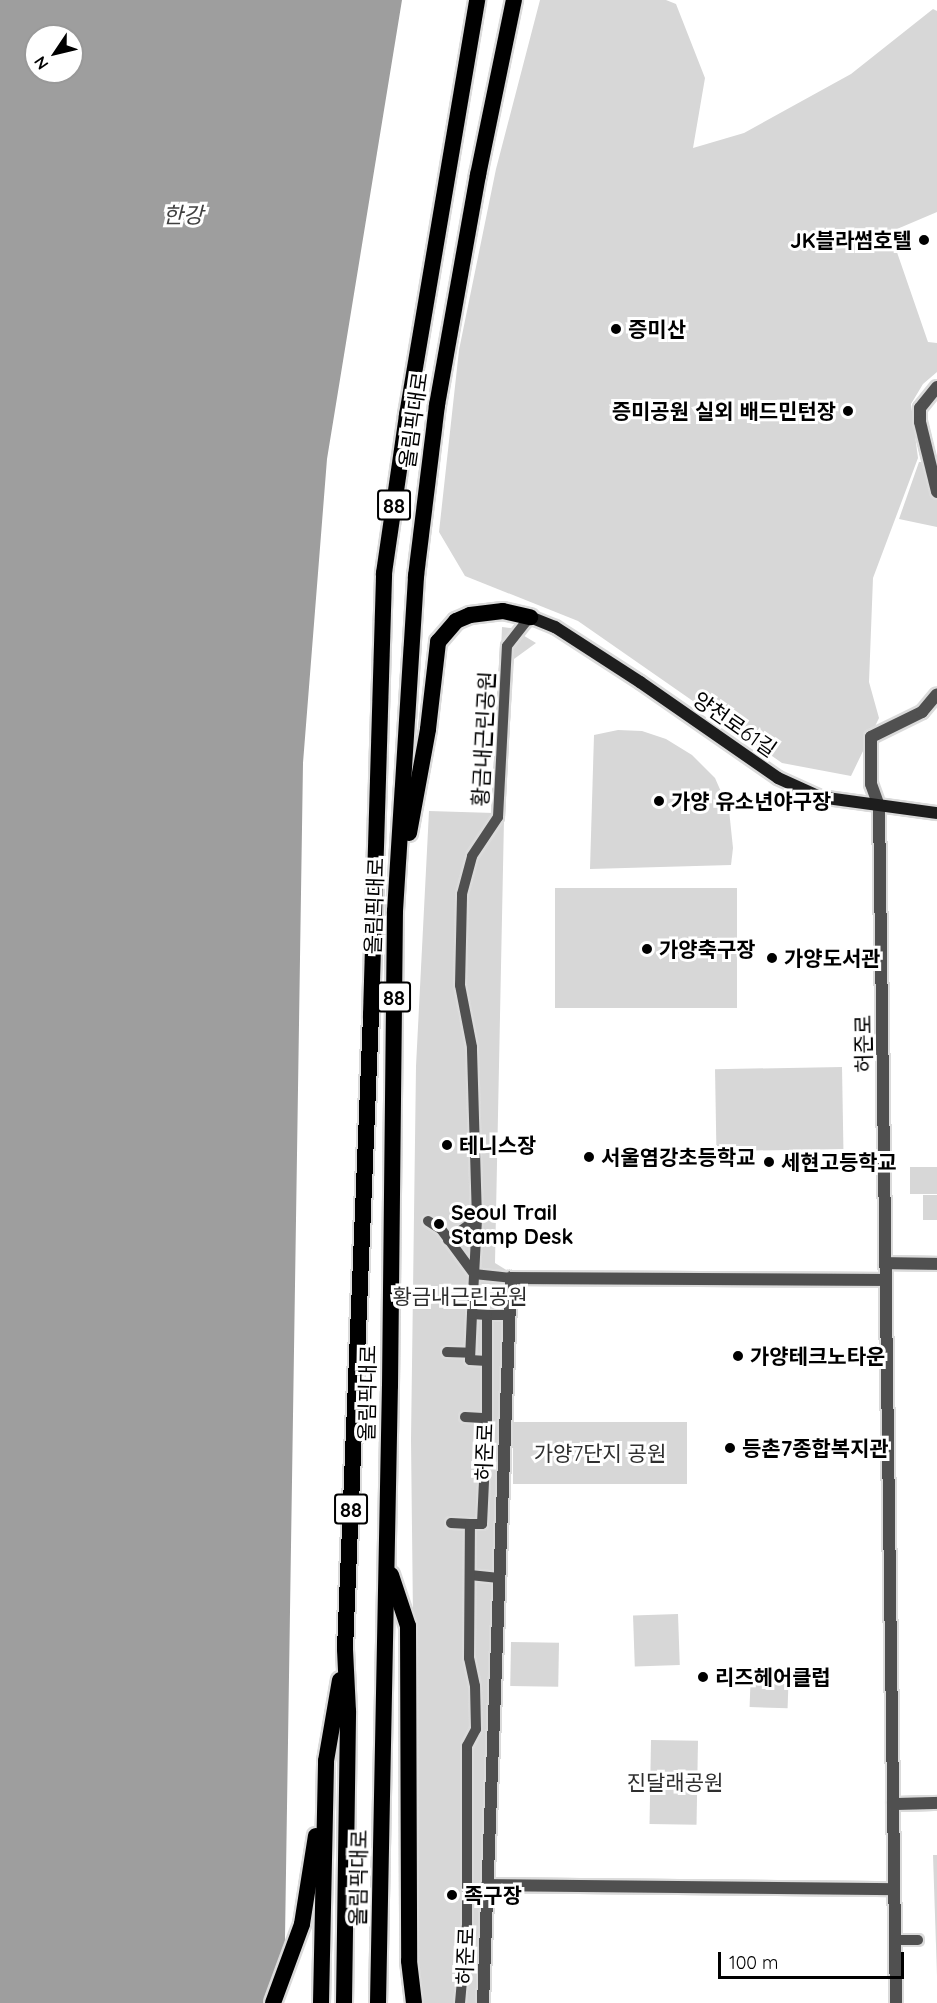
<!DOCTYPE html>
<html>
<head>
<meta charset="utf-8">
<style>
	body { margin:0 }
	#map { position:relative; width:937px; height:2003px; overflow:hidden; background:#fff; font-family:Quicksand,"Noto Sans KR",sans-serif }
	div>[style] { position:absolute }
	.green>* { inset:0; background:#d7d7d7; transform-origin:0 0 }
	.water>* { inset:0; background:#9e9e9e }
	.roads { filter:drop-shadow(2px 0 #dbdbdb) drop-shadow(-2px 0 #dbdbdb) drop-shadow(0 2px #dbdbdb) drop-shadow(0 -2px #dbdbdb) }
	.pedestrian>* { height:10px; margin:-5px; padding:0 5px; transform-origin:5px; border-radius:5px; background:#505050 }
	.minor>* { height:12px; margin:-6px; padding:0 6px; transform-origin:6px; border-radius:6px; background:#505050 }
	.tertiary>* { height:12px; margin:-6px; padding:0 6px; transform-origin:6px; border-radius:6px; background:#505050 }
	.secondary>* { height:12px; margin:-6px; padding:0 6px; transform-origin:6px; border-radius:6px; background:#1d1d1d }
	.trunk>* { height:16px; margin:-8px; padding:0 8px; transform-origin:8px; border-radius:8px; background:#000 }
	.dots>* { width:16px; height:16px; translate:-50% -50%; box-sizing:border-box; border:3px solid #fff; border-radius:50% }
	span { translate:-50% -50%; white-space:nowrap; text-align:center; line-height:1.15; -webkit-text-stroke:6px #fff; paint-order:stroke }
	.shield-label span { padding:2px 4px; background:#fff; border:2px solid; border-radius:4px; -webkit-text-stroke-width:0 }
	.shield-label { font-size:20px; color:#000; font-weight:700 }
	.poi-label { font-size:21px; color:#000; font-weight:700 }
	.right { translate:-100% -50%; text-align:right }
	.left { translate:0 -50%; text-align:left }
	.street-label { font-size:21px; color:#000 }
	.park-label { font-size:21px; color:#2e2e2e }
	.water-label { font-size:22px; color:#3f3f3f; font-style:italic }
	.north { position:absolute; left:24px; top:24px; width:60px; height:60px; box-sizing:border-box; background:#fff; border:2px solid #999; border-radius:50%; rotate:235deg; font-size:16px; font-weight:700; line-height:24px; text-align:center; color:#000 }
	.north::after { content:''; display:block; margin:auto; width:21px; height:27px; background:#000; clip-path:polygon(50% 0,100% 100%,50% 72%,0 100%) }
	.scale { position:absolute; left:718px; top:1952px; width:186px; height:27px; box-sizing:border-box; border:3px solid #000; border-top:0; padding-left:8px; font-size:18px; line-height:21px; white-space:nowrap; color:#000; -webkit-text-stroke:4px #fff; paint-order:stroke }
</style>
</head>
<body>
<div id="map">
	<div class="green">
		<i style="clip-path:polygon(540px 0,666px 0,676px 4px,705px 78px,693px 148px,744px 133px,851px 74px,933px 9px,937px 11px,937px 212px,890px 232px,928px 342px,937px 343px,937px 372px,923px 384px,911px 404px,918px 458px,873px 578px,869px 682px,879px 718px,851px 776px,782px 763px,578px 621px,465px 576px,439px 532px,459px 350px,496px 169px)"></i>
		<i style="clip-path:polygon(919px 462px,923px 462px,932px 498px,937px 499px,937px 527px,899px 519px)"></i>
		<i style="clip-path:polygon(502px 627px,511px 628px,536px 643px,514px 659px,504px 819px,495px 1263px,508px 1271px,478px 2003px,421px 2003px,417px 1975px,411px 1440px,416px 1066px,429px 811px,494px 813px)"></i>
		<i style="clip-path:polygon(618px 730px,642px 731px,666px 739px,692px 755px,715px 778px,729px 810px,733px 848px,731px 865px,590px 869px,594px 735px)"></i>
		<i style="left:737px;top:888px;width:120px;height:182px;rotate:90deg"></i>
		<i style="left:842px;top:1067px;width:82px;height:127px;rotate:89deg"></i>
		<i style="left:910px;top:1167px;width:27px;height:27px"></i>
		<i style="left:923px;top:1195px;width:14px;height:25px"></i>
		<i style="left:513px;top:1422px;width:174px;height:62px"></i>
		<i style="left:678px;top:1614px;width:51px;height:45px;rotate:88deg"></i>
		<i style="left:511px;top:1642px;width:48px;height:44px;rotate:1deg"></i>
		<i style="left:751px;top:1667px;width:38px;height:40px;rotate:2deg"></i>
		<i style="left:651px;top:1740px;width:47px;height:84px;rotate:1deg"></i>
		<i style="clip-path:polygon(933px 1855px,937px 1855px,937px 1976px)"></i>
	</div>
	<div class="water">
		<i style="clip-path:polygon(evenodd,0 0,402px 0,327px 459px,303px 763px,284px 2003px,0 2003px,0 0,36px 36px,72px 36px,72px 72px,36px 72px,36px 36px)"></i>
	</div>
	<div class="roads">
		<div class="pedestrian">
			<i style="left:428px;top:1221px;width:15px;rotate:32deg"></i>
			<i style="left:441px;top:1229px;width:56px;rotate:53.7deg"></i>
			<i style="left:474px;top:1274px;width:37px;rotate:6deg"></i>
			<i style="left:448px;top:1240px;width:36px;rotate:-36deg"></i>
			<i style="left:472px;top:1314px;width:46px;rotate:92.5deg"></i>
			<i style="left:470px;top:1360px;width:17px;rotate:3deg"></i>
			<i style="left:487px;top:1315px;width:22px"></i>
			<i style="left:447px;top:1352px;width:23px;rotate:2deg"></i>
			<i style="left:465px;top:1417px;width:22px;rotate:3deg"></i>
			<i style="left:451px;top:1523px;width:19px;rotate:3deg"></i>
			<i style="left:470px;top:1575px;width:29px;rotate:6deg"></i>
			<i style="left:895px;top:1940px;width:23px"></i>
			<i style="left:460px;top:2003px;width:79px;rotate:-84.9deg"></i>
			<i style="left:467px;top:1924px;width:178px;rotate:-90deg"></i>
			<i style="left:467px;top:1746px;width:19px;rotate:-62deg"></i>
			<i style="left:476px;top:1729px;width:43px;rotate:-91.3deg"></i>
			<i style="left:475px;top:1686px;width:29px;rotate:-102deg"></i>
			<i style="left:469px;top:1658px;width:134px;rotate:-89.6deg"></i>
			<i style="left:470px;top:1524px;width:12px"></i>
			<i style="left:482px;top:1524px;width:106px;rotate:-87.3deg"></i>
			<i style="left:487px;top:1418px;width:103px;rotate:-90deg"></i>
			<i style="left:487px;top:1315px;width:15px;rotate:-176deg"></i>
			<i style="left:472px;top:1314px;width:95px;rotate:-87deg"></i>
			<i style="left:477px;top:1219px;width:172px;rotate:-91.7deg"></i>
			<i style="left:472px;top:1047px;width:63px;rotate:-101deg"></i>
			<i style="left:460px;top:985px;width:91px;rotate:-88.7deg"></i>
			<i style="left:462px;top:894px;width:39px;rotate:-75deg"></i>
			<i style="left:472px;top:856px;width:47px;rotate:-56.3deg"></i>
			<i style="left:498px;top:817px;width:171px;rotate:-87deg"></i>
			<i style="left:507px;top:646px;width:37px;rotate:-52deg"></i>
		</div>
		<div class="minor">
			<i style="left:937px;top:387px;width:27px;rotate:129deg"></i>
			<i style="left:920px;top:408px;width:14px;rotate:90deg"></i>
			<i style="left:920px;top:422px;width:72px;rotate:76.3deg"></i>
			<i style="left:879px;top:806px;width:23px;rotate:-110deg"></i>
			<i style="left:871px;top:784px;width:47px;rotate:-90deg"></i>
			<i style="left:871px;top:737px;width:57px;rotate:-26.1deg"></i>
			<i style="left:922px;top:712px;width:23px;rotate:-50deg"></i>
			<i style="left:885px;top:1263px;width:52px;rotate:1.1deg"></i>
			<i style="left:487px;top:1885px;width:407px;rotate:0.6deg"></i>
			<i style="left:483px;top:2003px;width:726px;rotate:-87.79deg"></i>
			<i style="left:511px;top:1278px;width:375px;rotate:0.3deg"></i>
		</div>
		<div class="tertiary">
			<i style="left:879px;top:806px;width:1197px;rotate:89.19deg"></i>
			<i style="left:893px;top:1804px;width:44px;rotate:-1.3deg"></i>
		</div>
		<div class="secondary">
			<i style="left:530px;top:617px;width:27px;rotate:22deg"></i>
			<i style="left:555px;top:627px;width:101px;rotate:32.9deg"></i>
			<i style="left:640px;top:682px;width:168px;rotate:34.8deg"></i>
			<i style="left:778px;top:778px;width:46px;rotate:24.3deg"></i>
			<i style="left:820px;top:797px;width:118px;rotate:7.8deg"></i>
		</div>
		<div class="trunk">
			<i style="left:409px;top:833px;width:106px;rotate:-79.6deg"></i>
			<i style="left:428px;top:729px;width:88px;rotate:-83.4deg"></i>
			<i style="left:438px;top:642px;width:28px;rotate:-49deg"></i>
			<i style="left:456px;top:621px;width:15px;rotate:-23deg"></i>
			<i style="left:470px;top:615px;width:33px;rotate:-7deg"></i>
			<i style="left:503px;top:611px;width:28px;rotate:13deg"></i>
			<i style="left:391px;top:1575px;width:54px;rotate:71.6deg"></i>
			<i style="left:408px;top:1626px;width:335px;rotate:89.8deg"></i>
			<i style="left:409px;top:1961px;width:42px;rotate:83.2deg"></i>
			<i style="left:273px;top:2003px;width:84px;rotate:-69.8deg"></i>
			<i style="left:302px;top:1924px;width:89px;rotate:-81deg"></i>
			<i style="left:321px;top:2003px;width:242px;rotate:-88.8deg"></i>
			<i style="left:326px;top:1761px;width:82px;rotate:-80.2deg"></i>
			<i style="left:344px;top:2003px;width:292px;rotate:-89.2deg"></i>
			<i style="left:348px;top:1711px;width:62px;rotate:-92.8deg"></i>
			<i style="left:345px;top:1649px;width:635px;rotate:-87.65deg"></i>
			<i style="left:371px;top:1015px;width:442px;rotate:-88.3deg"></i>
			<i style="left:384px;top:573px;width:160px;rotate:-81.7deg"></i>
			<i style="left:407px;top:415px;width:421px;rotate:-80.4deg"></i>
			<i style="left:378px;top:2003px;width:617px;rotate:-88.89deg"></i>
			<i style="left:390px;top:1386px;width:475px;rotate:-89.4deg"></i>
			<i style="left:395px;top:911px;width:336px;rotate:-86.4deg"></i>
			<i style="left:416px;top:576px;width:172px;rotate:-83deg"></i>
			<i style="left:437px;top:405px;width:234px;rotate:-79.9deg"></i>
			<i style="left:478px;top:175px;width:179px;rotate:-78.4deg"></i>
		</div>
	</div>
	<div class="dots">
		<i style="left:924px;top:240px;background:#000"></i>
		<i style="left:616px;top:329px;background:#000"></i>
		<i style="left:848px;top:411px;background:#000"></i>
		<i style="left:659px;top:801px;background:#000"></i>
		<i style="left:647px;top:949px;background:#000"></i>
		<i style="left:772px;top:958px;background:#000"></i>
		<i style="left:447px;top:1145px;background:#000"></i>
		<i style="left:589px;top:1157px;background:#000"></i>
		<i style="left:769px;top:1162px;background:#000"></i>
		<i style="left:439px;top:1224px;background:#000"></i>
		<i style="left:738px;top:1356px;background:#000"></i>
		<i style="left:730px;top:1448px;background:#000"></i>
		<i style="left:703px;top:1677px;background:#000"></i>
		<i style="left:452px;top:1895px;background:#000"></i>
	</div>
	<div class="shield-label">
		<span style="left:394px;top:505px">88</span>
		<span style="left:394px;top:997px">88</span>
		<span style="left:351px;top:1509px">88</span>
	</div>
	<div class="poi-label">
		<span class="right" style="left:912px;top:240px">JK블라썸호텔</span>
		<span class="left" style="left:628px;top:329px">증미산</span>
		<span class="right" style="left:836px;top:411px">증미공원 실외 배드민턴장</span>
		<span class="left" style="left:671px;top:801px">가양 유소년야구장</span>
		<span class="left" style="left:659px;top:949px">가양축구장</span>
		<span class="left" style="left:784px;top:958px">가양도서관</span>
		<span class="left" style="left:459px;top:1145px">테니스장</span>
		<span class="left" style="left:601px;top:1157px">서울염강초등학교</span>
		<span class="left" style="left:781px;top:1162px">세현고등학교</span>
		<span class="left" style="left:451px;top:1224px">Seoul Trail<br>Stamp Desk</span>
		<span class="left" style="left:750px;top:1356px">가양테크노타운</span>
		<span class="left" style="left:742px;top:1448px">등촌7종합복지관</span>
		<span class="left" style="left:715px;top:1677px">리즈헤어클럽</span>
		<span class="left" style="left:464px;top:1895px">족구장</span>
	</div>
	<div class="street-label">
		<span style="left:413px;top:420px;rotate:-82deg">올림픽대로</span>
		<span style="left:735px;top:724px;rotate:35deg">양천로61길</span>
		<span style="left:483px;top:739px;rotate:-87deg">황금내근린공원</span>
		<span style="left:374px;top:906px;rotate:-88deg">올림픽대로</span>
		<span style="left:863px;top:1044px;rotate:-91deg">허준로</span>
		<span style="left:367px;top:1393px;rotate:-89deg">올림픽대로</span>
		<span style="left:484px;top:1452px;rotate:-88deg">허준로</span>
		<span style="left:358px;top:1878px;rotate:-89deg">올림픽대로</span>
		<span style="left:465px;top:1956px;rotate:-88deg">허준로</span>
	</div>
	<div class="park-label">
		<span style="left:460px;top:1296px">황금내근린공원</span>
		<span style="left:600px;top:1453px">가양7단지 공원</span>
		<span style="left:675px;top:1782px">진달래공원</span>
	</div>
	<div class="water-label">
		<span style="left:183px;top:216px">한강</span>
	</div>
	<div class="north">N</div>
	<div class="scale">100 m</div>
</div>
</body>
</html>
